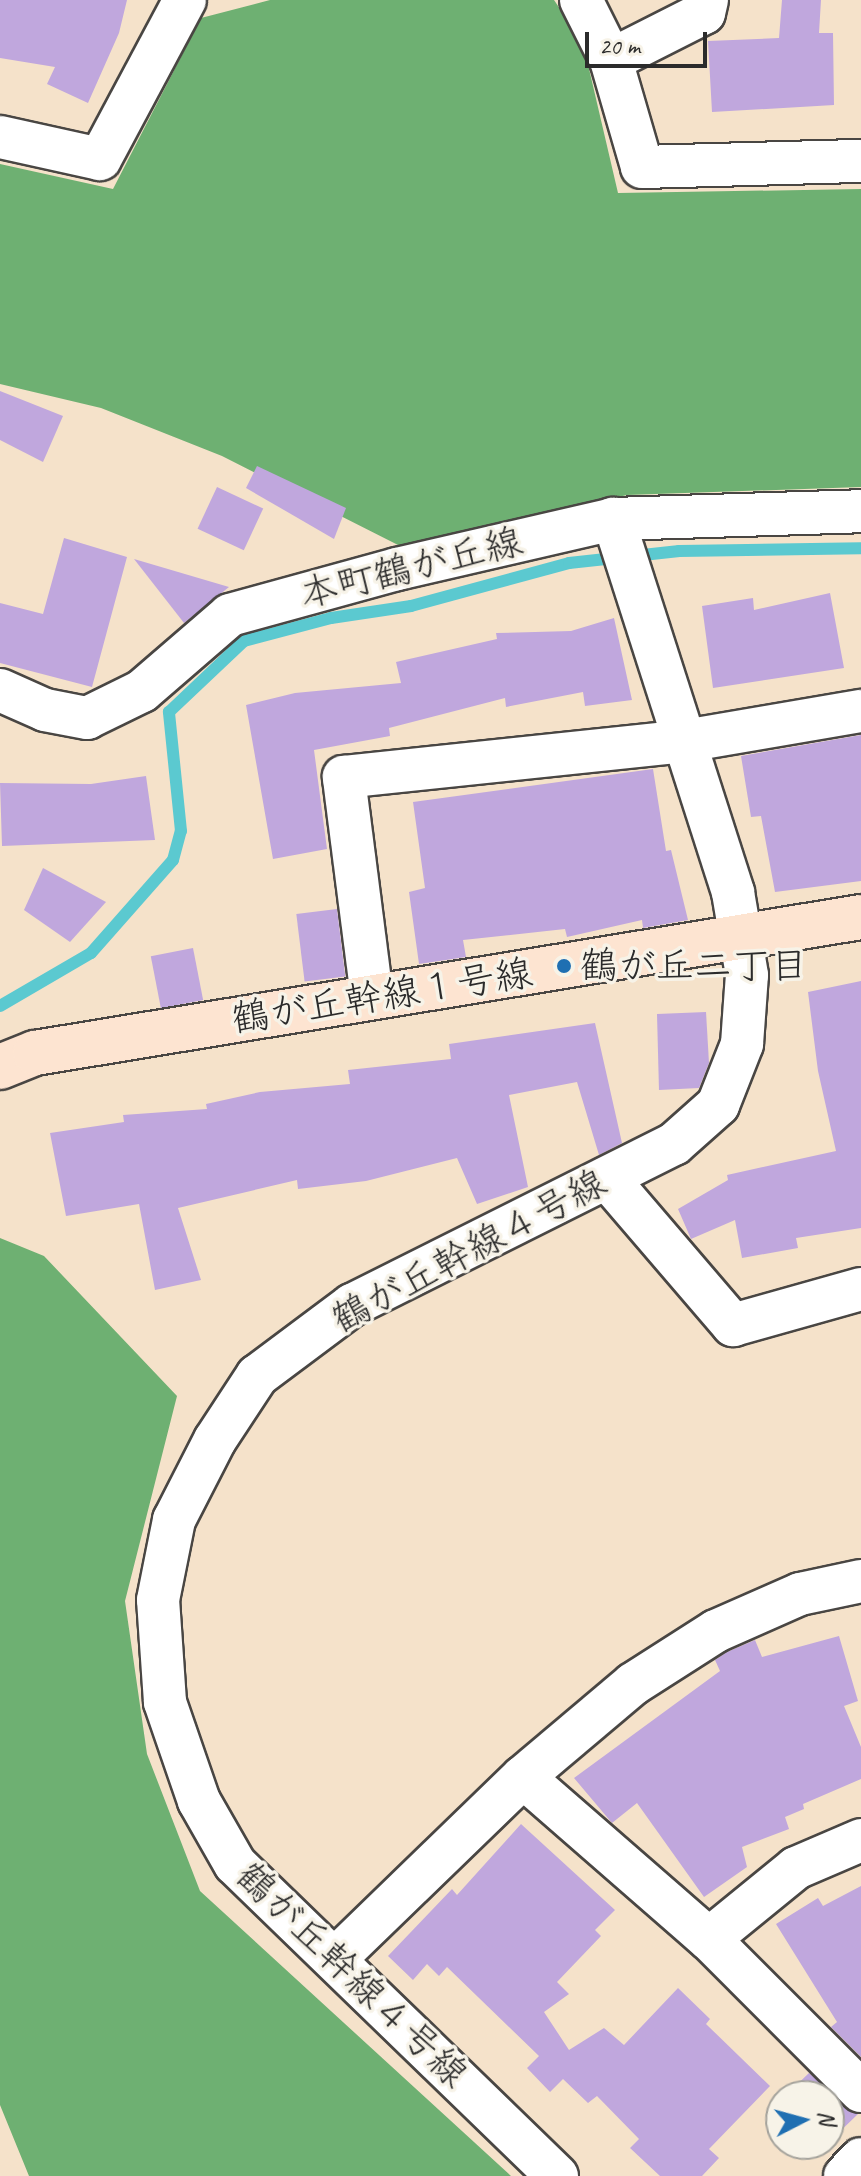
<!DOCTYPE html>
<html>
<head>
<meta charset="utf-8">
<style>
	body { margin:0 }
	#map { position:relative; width:861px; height:2176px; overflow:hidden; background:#f5e2ca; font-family:Caveat,"Klee One",sans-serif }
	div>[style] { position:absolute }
	.forest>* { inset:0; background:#6eb072 }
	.stream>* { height:12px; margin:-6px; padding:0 6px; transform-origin:6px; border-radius:6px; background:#5bc9d0 }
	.building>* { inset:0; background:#c0a7dd; transform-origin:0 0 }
	.roads { filter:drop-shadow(2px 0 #494643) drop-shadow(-2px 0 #494643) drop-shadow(0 2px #494643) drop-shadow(0 -2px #494643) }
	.street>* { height:42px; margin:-21px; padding:0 21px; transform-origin:21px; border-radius:21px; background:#fff }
	.secondary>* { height:44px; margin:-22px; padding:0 22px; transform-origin:22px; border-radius:22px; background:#fde4d1 }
	.dots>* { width:22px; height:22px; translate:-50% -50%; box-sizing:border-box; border:4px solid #f7f3e8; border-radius:50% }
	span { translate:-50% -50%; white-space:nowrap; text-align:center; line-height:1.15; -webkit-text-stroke:7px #f7f3e8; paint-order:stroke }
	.street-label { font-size:38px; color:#2b2b2b }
	.poi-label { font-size:38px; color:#2b2b2b }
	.left { translate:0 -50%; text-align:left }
	.north { position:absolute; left:765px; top:2080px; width:80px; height:80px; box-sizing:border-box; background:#f7f3e8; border:2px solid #a5a39c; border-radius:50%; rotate:84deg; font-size:22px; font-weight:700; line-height:32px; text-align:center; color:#2b2b2b }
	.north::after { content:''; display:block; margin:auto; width:28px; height:36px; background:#1f6fb2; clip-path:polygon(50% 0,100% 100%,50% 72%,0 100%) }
	.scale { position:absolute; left:585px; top:32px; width:122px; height:36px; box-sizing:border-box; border:4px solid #2b2b2b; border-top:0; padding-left:10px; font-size:24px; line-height:28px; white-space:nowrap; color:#2b2b2b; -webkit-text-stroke:6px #f7f3e8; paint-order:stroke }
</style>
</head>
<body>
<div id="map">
	<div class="forest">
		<i style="clip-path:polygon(270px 0,554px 0,583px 43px,618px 193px,861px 189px,861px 487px,627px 495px,402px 547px,222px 456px,101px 408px,0 384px,0 164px,113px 189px,201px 18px)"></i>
		<i style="clip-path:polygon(0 1238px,44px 1256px,177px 1396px,125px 1601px,147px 1754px,200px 1891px,511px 2176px,29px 2176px,0 2105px)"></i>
	</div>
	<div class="stream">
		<i style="left:0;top:1006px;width:105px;rotate:-30.2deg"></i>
		<i style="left:91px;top:953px;width:124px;rotate:-48.6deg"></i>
		<i style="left:173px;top:860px;width:30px;rotate:-75deg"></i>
		<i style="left:181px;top:831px;width:120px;rotate:-95.8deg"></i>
		<i style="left:169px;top:712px;width:103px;rotate:-43.4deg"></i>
		<i style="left:244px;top:641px;width:90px;rotate:-14.8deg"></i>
		<i style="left:331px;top:618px;width:81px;rotate:-8.5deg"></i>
		<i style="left:411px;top:606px;width:164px;rotate:-15.2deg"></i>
		<i style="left:569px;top:563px;width:111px;rotate:-6.2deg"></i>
		<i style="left:679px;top:551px;width:182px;rotate:-0.9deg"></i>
	</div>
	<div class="building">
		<i style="clip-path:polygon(0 0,127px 0,119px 33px,88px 103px,47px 84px,55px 67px,0 58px)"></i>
		<i style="clip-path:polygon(782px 0,821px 0,819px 33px,833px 33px,834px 105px,712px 112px,708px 41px,779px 38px)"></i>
		<i style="clip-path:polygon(0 391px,63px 416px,43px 462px,0 440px)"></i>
		<i style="clip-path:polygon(257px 466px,346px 508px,334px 539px,246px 488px)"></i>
		<i style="left:217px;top:487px;width:51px;height:46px;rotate:25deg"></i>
		<i style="clip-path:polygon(64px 538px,127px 557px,92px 687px,0 663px,0 603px,43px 614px)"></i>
		<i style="clip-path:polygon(134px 559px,229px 587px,184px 623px)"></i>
		<i style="clip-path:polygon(830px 593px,844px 668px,713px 688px,702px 606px,753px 598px,754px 610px)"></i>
		<i style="clip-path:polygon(614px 618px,632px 700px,585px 706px,583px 692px,506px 707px,505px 698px,389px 728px,390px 736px,314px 750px,327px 849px,273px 859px,246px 705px,295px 693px,401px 683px,396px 662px,497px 639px,496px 633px,571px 631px)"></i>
		<i style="clip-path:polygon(861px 735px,861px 881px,775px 892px,761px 816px,751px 817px,741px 756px)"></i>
		<i style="clip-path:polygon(653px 769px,666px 851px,671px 850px,688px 920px,643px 928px,642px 920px,567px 937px,565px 929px,463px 940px,466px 957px,419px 964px,409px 892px,425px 888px,413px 802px)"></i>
		<i style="clip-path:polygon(146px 776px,155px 840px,2px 846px,0 783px,91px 784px)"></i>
		<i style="clip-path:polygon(43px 868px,106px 902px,70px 942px,24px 910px)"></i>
		<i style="left:337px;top:909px;width:68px;height:41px;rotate:83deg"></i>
		<i style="left:193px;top:948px;width:53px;height:43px;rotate:79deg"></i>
		<i style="clip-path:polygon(861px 981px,861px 1228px,796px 1238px,798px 1248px,742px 1258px,735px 1220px,691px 1239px,678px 1209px,728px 1180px,727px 1175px,836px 1151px,818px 1071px,808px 992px)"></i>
		<i style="clip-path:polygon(706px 1012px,709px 1063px,699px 1088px,659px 1090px,657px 1014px)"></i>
		<i style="clip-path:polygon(595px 1023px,622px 1143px,599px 1155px,577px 1082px,509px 1095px,528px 1187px,477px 1204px,457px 1158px,366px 1181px,298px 1189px,297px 1180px,178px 1208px,201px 1280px,155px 1290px,139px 1204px,66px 1216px,50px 1133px,124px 1122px,123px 1115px,207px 1109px,206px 1104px,260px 1092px,350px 1084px,348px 1070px,451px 1059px,449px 1044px)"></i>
		<i style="clip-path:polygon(839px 1636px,858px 1701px,844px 1706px,861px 1747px,861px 1779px,803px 1804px,804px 1809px,785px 1817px,789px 1829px,742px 1847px,747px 1867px,704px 1897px,637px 1803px,612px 1823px,574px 1778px,720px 1671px,715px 1660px,727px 1652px,755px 1640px,762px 1657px)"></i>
		<i style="clip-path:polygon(521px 1824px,615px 1910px,595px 1930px,601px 1936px,557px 1982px,569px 1994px,544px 2012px,569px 2050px,604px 2028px,624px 2045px,678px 1988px,710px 2019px,706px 2024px,770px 2086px,709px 2149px,719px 2158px,702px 2176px,660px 2176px,630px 2148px,639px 2139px,597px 2096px,588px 2103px,563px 2079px,550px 2092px,527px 2068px,539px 2056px,447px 1967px,439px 1976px,427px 1964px,413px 1980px,388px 1956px,452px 1889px,457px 1895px)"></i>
		<i style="clip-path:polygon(861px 1886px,861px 2057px,831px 2027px,837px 2022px,776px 1924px,818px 1898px,823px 1906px)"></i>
		<i style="clip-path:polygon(809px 2073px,858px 2114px,829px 2142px,829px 2096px,785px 2096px)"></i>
	</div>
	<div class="roads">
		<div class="street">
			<i style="left:581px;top:0;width:67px;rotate:63.4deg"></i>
			<i style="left:611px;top:60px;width:111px;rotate:73.8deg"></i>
			<i style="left:642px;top:167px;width:219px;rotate:-1.6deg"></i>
			<i style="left:611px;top:60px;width:104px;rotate:-26.8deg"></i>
			<i style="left:704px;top:13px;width:13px;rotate:-77deg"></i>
			<i style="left:0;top:137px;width:102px;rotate:12.4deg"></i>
			<i style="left:100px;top:159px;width:180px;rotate:-61.9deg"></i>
			<i style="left:0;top:690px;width:49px;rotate:24deg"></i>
			<i style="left:45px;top:710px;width:43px;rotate:10.8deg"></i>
			<i style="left:87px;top:718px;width:61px;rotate:-26.1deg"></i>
			<i style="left:142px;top:691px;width:116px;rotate:-40.8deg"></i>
			<i style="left:230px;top:615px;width:173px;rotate:-15.4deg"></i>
			<i style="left:397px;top:569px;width:222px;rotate:-13deg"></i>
			<i style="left:613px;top:519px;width:248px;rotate:-1.8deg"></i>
			<i style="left:372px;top:997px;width:222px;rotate:-97.3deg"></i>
			<i style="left:344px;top:777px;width:343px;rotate:-6deg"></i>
			<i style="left:685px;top:741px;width:179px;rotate:-9.7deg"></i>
			<i style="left:607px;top:1178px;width:194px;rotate:49.4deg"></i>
			<i style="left:733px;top:1325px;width:133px;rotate:-15.7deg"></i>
			<i style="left:523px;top:1777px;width:247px;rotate:41.1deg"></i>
			<i style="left:709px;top:1939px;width:215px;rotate:45deg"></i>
			<i style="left:709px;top:1939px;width:112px;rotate:-39.2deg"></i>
			<i style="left:796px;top:1868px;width:71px;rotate:-23.3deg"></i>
			<i style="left:336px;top:1958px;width:260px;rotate:-44.1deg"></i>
			<i style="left:523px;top:1777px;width:144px;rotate:-40.2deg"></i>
			<i style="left:633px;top:1684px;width:98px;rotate:-32.6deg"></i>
			<i style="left:716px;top:1631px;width:92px;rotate:-23.8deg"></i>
			<i style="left:800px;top:1594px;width:62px;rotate:-12deg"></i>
			<i style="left:557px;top:2176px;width:448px;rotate:-135.9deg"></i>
			<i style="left:235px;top:1864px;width:73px;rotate:-119.7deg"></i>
			<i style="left:199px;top:1801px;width:105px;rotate:-109deg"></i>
			<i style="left:165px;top:1702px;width:102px;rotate:-93.9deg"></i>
			<i style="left:158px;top:1600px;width:82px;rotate:-78.7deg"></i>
			<i style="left:174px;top:1520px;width:90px;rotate:-62.9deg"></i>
			<i style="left:215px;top:1440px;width:77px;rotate:-56.7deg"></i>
			<i style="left:257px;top:1376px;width:119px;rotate:-36.8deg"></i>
			<i style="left:352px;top:1305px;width:360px;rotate:-26.6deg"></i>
			<i style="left:674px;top:1144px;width:59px;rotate:-41.6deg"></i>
			<i style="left:718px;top:1105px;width:66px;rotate:-68.5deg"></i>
			<i style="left:742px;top:1044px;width:69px;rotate:-85.9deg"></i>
			<i style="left:747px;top:975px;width:84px;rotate:-99.6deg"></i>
			<i style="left:733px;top:892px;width:392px;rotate:-107.8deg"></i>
			<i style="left:845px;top:2176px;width:23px;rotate:-47deg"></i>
		</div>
		<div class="secondary">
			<i style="left:0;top:1067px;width:38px;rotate:-22deg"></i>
			<i style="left:35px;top:1053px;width:837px;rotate:-9.35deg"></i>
		</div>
	</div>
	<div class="dots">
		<i style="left:564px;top:966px;background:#1f6fb2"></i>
	</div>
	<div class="street-label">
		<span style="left:411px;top:568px;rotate:-14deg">本町鶴が丘線</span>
		<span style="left:382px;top:996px;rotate:-9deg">鶴が丘幹線１号線</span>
		<span style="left:469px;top:1251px;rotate:-28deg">鶴が丘幹線４号線</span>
		<span style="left:352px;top:1975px;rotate:44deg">鶴が丘幹線４号線</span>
	</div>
	<div class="poi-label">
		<span class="left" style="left:580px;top:966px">鶴が丘二丁目</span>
	</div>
	<div class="north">N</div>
	<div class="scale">20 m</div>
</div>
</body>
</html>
